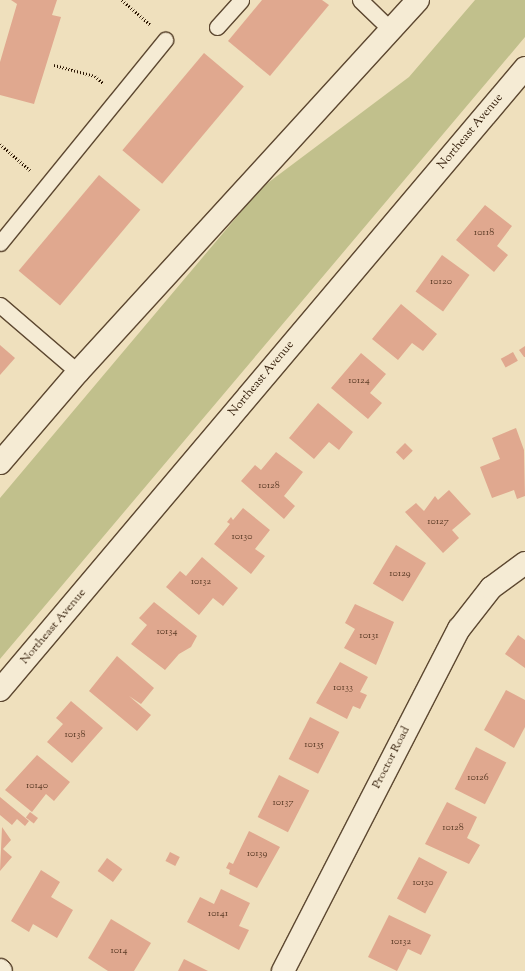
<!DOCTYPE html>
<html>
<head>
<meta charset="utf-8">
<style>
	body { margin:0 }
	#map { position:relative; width:525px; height:971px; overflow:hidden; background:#efe0bd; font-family:"Sorts Mill Goudy",serif }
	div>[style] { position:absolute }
	.green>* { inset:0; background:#c1c08c }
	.building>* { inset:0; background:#e0a88f; transform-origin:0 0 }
	.path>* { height:2.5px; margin-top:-1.25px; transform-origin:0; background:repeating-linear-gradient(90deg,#2c1602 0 1px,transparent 0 3px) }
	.roads { filter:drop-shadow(1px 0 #5d4831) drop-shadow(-1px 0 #5d4831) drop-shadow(0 1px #5d4831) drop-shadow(0 -1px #5d4831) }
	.lane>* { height:15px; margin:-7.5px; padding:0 7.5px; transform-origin:7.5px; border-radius:7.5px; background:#f5ebd4 }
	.street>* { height:22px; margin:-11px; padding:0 11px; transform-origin:11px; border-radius:11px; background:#f5ebd4 }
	span { translate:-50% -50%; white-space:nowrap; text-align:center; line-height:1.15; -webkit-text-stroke:4px #f5ebd4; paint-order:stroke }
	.number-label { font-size:10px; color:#593a25 }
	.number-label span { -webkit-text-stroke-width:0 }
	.street-label { font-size:12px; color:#2c1602 }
</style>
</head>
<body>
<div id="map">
	<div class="green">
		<i style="clip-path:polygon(475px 0,525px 0,525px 37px,0 659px,0 498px,261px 188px,409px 77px)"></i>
	</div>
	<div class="building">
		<i style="clip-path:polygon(11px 0,57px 0,52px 15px,61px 17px,34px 104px,0 95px,0 62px,17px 4px)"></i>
		<i style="clip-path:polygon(262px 0,322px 0,329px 5px,270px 76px,228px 41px)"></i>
		<i style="left:204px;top:53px;width:52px;height:127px;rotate:40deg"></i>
		<i style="left:99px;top:175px;width:54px;height:125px;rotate:40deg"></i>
		<i style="clip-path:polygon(485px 205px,512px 226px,497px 246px,508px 255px,494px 272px,456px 240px)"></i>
		<i style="left:442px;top:255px;width:34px;height:45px;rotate:36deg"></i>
		<i style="clip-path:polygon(401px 304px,437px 334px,423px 351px,412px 343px,398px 360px,372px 339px)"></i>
		<i style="clip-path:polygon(0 345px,15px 358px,0 375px)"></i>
		<i style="clip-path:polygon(525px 346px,525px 357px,524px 357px,519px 350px)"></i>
		<i style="left:513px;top:352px;width:10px;height:14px;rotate:61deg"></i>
		<i style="clip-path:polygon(361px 353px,386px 374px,370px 393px,382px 403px,368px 419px,331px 388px)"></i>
		<i style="clip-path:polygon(318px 403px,353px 432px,339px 450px,329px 442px,314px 459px,289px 438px)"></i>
		<i style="clip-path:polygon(516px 428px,524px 450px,525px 496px,517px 499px,514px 490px,492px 498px,480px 467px,500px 459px,492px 438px)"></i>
		<i style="left:405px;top:443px;width:11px;height:13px;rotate:45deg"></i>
		<i style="clip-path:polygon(276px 452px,303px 472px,284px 496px,295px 506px,284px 519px,241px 481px,255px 465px,261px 470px)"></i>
		<i style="clip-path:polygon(449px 490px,471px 514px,452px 530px,459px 538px,443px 553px,405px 512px,416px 503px,424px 511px,435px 496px,438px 500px)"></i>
		<i style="clip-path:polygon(243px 508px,270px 530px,255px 549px,265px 556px,251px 574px,214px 544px,230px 524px,227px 522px,231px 517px,233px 520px)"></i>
		<i style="left:396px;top:545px;width:35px;height:45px;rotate:31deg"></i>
		<i style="clip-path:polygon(202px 557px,238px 588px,223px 606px,213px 598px,199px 615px,166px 587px,180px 571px,186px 576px)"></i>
		<i style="clip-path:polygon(154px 602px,197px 636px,191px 647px,179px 654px,165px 670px,131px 644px,147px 625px,139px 618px)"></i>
		<i style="clip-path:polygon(355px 604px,394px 622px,376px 665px,344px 648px,355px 629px,345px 623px)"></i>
		<i style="clip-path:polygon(518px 635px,525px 640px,525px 668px,505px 654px)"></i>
		<i style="clip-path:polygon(117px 656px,154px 688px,141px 704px,129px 696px,151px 715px,137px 731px,89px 691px)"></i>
		<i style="clip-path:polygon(340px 662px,368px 677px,360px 692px,367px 695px,360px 709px,353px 706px,347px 719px,316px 703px)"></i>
		<i style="clip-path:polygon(506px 690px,525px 700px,525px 727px,514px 748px,484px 730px)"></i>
		<i style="clip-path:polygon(71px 701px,103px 728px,72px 763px,47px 742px,63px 724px,56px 718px)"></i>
		<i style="left:310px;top:717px;width:33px;height:47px;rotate:27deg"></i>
		<i style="left:476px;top:747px;width:34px;height:47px;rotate:27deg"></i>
		<i style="clip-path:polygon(37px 755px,70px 782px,54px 801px,46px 794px,32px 812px,5px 790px)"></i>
		<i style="left:279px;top:775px;width:34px;height:47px;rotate:27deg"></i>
		<i style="clip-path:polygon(0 797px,29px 821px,25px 826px,17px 819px,12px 825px,0 815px)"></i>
		<i style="clip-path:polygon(447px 802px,477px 817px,467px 838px,480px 845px,469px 864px,425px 844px)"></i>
		<i style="left:30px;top:812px;width:10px;height:7px;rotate:37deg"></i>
		<i style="clip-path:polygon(2px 827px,11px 840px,3px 849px,12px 857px,0 871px)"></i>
		<i style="clip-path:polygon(249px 831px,280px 847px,257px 888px,229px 874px,230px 870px,226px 868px,229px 862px,233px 864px)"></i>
		<i style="left:170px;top:852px;width:11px;height:10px;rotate:27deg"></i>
		<i style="left:419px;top:857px;width:32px;height:47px;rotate:28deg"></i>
		<i style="left:107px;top:858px;width:19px;height:16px;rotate:36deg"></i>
		<i style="clip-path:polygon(41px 870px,60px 882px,51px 897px,73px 910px,57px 938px,33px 924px,29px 932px,11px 921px)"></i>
		<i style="clip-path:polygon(221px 889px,250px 903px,239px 926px,249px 930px,239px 950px,187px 922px,200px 897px,214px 904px)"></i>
		<i style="clip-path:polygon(389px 915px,431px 935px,421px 955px,408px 949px,397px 971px,368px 957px)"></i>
		<i style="clip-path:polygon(111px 919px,151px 943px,134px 971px,108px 971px,88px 958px)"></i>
		<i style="clip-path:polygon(184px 959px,208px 971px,178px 971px)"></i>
	</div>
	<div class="path">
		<i style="left:122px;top:0;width:38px;rotate:41deg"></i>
		<i style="left:54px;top:65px;width:42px;rotate:15deg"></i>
		<i style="left:95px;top:76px;width:12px;rotate:42deg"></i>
		<i style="left:0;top:144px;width:41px;rotate:41.1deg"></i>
	</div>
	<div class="roads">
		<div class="lane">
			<i style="left:360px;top:0;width:43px;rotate:44.1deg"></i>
			<i style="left:217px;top:27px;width:36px;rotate:-48deg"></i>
			<i style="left:0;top:243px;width:262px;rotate:-50.9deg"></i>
			<i style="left:0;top:305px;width:103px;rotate:40.7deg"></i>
		</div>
		<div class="street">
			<i style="left:0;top:463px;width:120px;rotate:-49.4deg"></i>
			<i style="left:78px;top:372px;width:504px;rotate:-47.57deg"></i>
			<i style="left:0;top:690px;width:814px;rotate:-49.83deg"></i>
			<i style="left:0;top:970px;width:1px;rotate:45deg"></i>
			<i style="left:283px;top:971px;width:385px;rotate:-62.8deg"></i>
			<i style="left:459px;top:629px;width:52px;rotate:-52deg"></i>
			<i style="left:491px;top:588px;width:42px;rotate:-36.3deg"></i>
		</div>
	</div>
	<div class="number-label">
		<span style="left:484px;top:233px">10118</span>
		<span style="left:441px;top:282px">10120</span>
		<span style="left:359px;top:381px">10124</span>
		<span style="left:269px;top:486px">10128</span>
		<span style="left:438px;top:522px">10127</span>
		<span style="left:242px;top:537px">10130</span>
		<span style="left:400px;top:574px">10129</span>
		<span style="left:201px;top:582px">10132</span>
		<span style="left:167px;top:632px">10134</span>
		<span style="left:369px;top:636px">10131</span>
		<span style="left:343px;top:688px">10133</span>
		<span style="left:75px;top:735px">10138</span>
		<span style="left:314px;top:745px">10135</span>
		<span style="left:478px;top:778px">10126</span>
		<span style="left:37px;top:786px">10140</span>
		<span style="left:283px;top:803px">10137</span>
		<span style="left:453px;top:828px">10128</span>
		<span style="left:257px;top:854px">10139</span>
		<span style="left:423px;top:883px">10130</span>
		<span style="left:218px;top:914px">10141</span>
		<span style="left:401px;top:942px">10132</span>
		<span style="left:119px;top:951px">1014</span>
	</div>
	<div class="street-label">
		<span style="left:471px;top:132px;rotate:-50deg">Northeast Avenue</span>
		<span style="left:262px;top:379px;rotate:-50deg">Northeast Avenue</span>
		<span style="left:54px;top:627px;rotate:-50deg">Northeast Avenue</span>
		<span style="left:392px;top:758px;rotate:-63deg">Proctor Road</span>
	</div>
</div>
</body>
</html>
